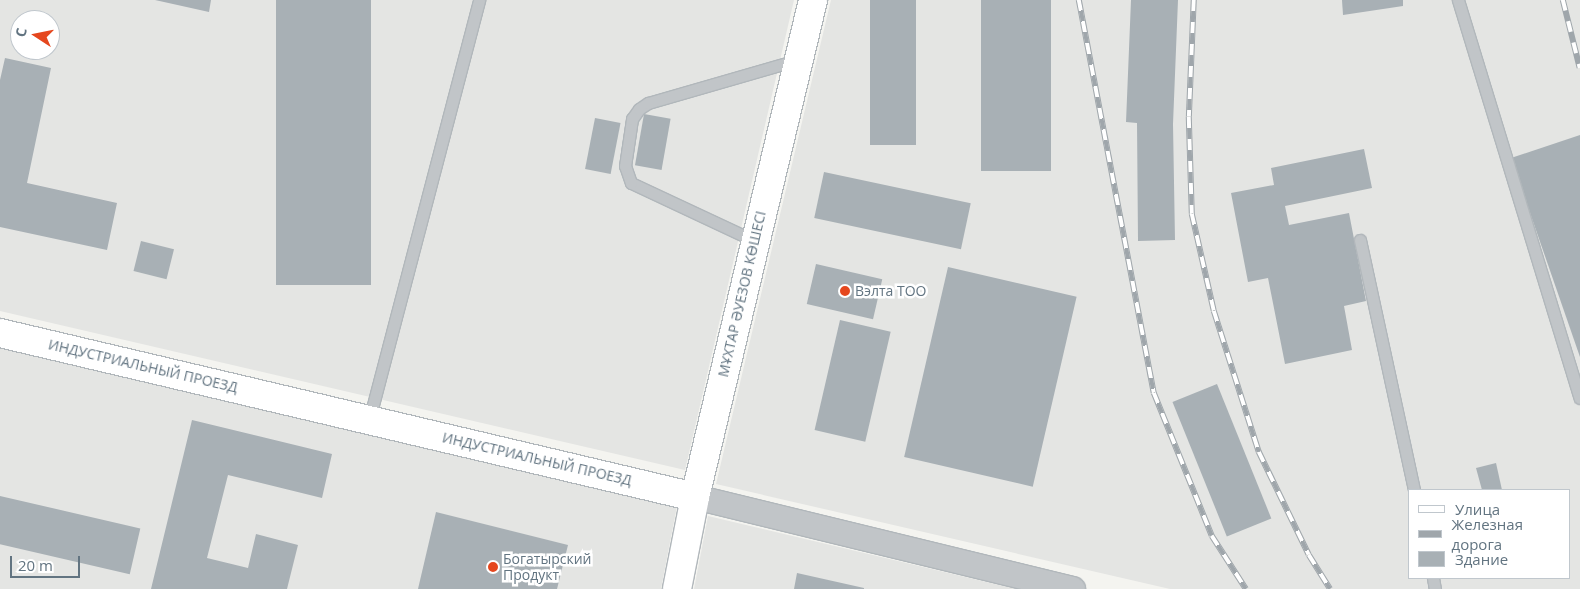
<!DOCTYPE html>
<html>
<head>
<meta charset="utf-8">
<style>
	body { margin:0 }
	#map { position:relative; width:1580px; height:589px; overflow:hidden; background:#f4f4f0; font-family:"Open Sans",sans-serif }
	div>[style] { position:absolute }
	.built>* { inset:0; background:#e4e5e3 }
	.building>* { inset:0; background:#a8b0b5; transform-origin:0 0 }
	.roads { filter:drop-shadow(1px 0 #b1b7bb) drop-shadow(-1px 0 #b1b7bb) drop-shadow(0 1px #b1b7bb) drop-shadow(0 -1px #b1b7bb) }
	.lane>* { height:11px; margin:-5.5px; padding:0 5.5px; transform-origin:5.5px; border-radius:5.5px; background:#c1c5c8 }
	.street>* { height:24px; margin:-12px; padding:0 12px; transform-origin:12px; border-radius:12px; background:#c1c5c8 }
	.secondary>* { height:28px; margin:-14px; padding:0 14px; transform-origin:14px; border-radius:14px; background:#fff }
	.rail>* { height:5.5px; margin-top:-2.75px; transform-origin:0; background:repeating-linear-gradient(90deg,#fff 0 11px,#9fa6ab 0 22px); box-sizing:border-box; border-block:1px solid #9fa6ab }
	.dots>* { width:14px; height:14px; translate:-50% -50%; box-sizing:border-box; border:2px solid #fff; border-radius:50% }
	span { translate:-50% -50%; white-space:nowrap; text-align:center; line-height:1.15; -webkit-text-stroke:5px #fff; paint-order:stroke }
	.poi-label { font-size:14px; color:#627481 }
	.left { translate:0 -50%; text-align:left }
	.street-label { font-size:14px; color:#627481 }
	.legend { position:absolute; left:1408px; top:489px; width:162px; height:90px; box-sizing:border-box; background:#fff; border:1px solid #c0c7cd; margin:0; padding:6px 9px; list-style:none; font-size:15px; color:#627481 }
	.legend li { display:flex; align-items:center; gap:10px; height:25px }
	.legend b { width:25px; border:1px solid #c0c7cd }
	.north { position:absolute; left:10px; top:10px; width:50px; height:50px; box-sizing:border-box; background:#fff; border:1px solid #c0c7cd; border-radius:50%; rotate:281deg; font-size:14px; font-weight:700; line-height:20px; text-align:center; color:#627481 }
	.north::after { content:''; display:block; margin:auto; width:18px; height:22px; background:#e5471e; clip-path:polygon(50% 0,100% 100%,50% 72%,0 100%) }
	.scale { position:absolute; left:10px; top:556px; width:70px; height:22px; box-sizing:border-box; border:2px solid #627481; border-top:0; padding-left:6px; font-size:15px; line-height:18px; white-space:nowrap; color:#627481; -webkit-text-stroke:4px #fff; paint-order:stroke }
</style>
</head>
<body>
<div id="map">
	<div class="built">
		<i style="clip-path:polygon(evenodd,0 0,794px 0,685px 470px,0 311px,0 0,20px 20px,50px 20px,50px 50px,20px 50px,20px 20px)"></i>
		<i style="clip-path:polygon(evenodd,831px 0,1580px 0,1580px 589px,1170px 589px,716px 484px,831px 0,1409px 490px,1569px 490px,1569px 578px,1409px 578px,1409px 490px)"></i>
		<i style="clip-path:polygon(0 347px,677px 506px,661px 589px,0 589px)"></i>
		<i style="clip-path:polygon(708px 516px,1016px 589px,694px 589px)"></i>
	</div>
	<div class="building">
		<i style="clip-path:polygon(155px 0,211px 0,209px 12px)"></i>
		<i style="left:276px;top:0;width:95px;height:285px"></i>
		<i style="left:870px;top:0;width:46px;height:145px"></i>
		<i style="left:981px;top:0;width:70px;height:171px"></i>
		<i style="clip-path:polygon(1131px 0,1178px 0,1173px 124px,1175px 240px,1138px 241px,1137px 123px,1126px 122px)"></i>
		<i style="clip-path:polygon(1342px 0,1403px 0,1403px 6px,1343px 15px)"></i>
		<i style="clip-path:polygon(5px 58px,51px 68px,27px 183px,117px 203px,107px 250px,0 227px,0 80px)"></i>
		<i style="left:644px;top:114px;width:27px;height:52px;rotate:10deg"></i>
		<i style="left:595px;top:118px;width:26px;height:52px;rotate:11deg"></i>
		<i style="clip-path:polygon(1580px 135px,1580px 357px,1511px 158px)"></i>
		<i style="clip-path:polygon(1364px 149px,1372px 188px,1285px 206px,1289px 225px,1349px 213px,1366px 301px,1344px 306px,1352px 350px,1285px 364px,1268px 278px,1248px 282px,1231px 193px,1274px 185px,1271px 168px)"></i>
		<i style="left:824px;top:172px;width:150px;height:47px;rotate:12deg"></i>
		<i style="left:141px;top:241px;width:34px;height:31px;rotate:14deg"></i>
		<i style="left:816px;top:264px;width:68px;height:41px;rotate:13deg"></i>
		<i style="left:948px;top:267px;width:132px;height:195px;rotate:13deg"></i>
		<i style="left:840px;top:320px;width:52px;height:113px;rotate:13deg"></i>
		<i style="left:1217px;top:384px;width:145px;height:48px;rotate:68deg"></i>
		<i style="clip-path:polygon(192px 420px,332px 454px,322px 498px,228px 475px,207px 558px,248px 568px,256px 534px,298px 545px,287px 589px,151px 589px)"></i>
		<i style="clip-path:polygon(1496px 463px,1502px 490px,1482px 490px,1476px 468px)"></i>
		<i style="left:0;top:496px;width:144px;height:47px;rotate:13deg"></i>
		<i style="clip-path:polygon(436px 512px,568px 545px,557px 589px,418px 589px)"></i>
		<i style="clip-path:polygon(797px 573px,864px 588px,864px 589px,794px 589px)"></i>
	</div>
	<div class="roads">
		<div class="lane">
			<i style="left:1458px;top:0;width:416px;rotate:73deg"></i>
			<i style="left:1360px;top:240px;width:256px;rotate:77.8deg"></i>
			<i style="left:755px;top:241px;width:137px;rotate:-154.9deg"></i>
			<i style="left:631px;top:183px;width:18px;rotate:-109deg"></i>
			<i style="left:625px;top:166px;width:48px;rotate:-81.5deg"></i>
			<i style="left:632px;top:119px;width:12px;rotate:-55deg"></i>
			<i style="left:639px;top:109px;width:11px;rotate:-34deg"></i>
			<i style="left:648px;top:103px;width:155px;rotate:-16.1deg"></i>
			<i style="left:369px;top:420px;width:434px;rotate:-75.3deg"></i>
			<i style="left:1433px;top:578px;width:11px;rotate:80deg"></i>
		</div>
		<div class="street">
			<i style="left:695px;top:497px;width:389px;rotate:13.7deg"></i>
		</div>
		<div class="secondary">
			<i style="left:0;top:333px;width:714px;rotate:13.28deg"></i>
			<i style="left:677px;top:589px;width:94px;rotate:-78.9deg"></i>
			<i style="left:695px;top:497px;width:511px;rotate:-76.64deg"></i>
		</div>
	</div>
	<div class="rail">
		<i style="left:1079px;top:0;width:400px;rotate:79.2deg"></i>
		<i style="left:1154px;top:393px;width:154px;rotate:67.9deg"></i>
		<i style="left:1212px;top:536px;width:63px;rotate:57.3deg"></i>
		<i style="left:1194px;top:0;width:117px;rotate:92.4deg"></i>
		<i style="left:1189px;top:117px;width:97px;rotate:88.2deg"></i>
		<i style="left:1192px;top:214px;width:99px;rotate:77.2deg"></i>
		<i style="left:1214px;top:311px;width:148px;rotate:72.3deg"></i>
		<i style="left:1259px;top:452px;width:114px;rotate:64.1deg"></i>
		<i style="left:1309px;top:555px;width:40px;rotate:58deg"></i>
		<i style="left:1563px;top:0;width:70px;rotate:76deg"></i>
	</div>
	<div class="dots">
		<i style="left:845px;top:291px;background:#e5471e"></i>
		<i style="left:493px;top:567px;background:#e5471e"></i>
	</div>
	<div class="poi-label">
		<span class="left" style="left:855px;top:291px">Вэлта ТОО</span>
		<span class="left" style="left:503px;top:567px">Богатырский<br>Продукт</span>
	</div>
	<div class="street-label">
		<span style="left:742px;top:294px;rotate:-77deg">МҰХТАР ӘУЕЗОВ КӨШЕСІ</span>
		<span style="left:143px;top:366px;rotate:13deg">ИНДУСТРИАЛЬНЫЙ ПРОЕЗД</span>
		<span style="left:537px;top:459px;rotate:13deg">ИНДУСТРИАЛЬНЫЙ ПРОЕЗД</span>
	</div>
	<ul class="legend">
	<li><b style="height:6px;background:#fff"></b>Улица</li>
	<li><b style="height:6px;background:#9fa6ab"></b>Железная дорога</li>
	<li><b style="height:14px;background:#a8b0b5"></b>Здание</li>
	</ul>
	<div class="north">С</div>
	<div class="scale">20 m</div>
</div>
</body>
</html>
